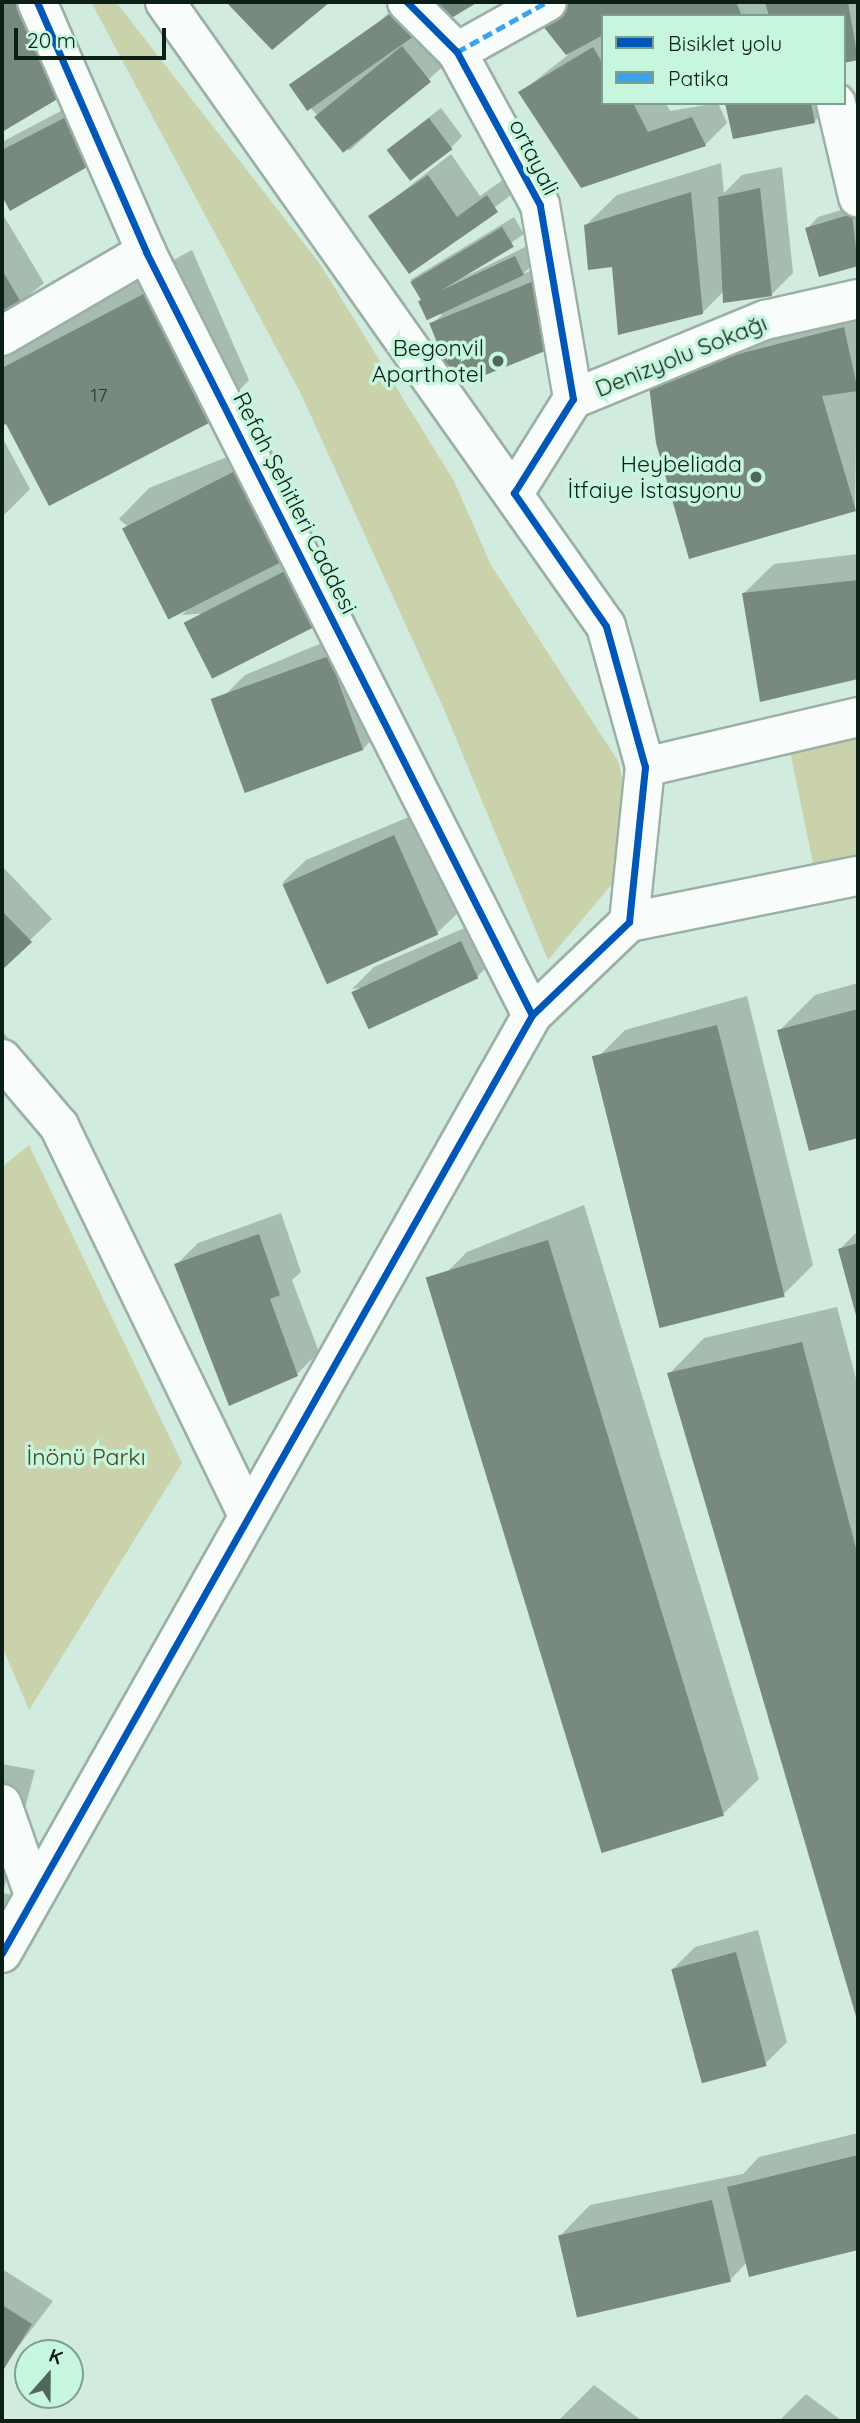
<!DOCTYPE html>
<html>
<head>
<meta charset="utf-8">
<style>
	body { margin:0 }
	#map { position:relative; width:860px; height:2423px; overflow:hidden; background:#d1ebde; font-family:Quicksand,sans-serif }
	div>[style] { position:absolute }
	.green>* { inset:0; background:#cad2ac }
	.shadow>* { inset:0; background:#0003; transform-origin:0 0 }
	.building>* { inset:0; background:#78897d; transform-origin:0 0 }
	.roads { filter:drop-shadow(2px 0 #9bb0a5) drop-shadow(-2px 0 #9bb0a5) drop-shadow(0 2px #9bb0a5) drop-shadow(0 -2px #9bb0a5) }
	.minor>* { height:38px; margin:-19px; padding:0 19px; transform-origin:19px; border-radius:19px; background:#f8fcfa }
	.quiet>* { height:5px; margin-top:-2.5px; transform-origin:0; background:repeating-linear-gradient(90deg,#3ca2ea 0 10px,transparent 0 15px) }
	.cycleway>* { height:7px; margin:-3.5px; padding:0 3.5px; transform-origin:3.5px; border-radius:3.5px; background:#0057b8 }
	.dots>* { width:19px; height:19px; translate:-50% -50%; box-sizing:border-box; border:4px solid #c6f6dd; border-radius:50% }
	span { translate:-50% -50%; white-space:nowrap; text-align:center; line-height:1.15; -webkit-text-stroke:7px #c6f6dd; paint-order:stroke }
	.number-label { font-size:19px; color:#273a30 }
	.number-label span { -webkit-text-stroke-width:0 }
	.street-label { font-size:23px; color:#0c1f16 }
	.poi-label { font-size:23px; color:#0c1f16 }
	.right { translate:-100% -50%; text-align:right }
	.park-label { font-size:23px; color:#484318 }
	.frame { position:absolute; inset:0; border:4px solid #0c1f16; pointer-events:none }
	.legend { position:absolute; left:601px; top:14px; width:245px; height:91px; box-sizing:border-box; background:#c6f6dd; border:2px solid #7ca08d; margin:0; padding:9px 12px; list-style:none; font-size:21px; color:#0c1f16 }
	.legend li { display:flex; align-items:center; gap:14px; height:35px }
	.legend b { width:35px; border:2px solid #7ca08d }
	.north { position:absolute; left:14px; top:2339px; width:70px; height:70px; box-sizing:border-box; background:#c6f6dd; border:2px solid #7ca08d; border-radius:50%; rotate:21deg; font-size:19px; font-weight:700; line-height:28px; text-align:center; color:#0c1f16 }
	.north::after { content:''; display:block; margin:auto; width:24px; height:32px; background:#51665c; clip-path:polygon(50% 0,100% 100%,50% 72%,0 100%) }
	.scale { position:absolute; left:14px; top:28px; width:152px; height:32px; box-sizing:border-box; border:4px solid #0c1f16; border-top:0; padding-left:9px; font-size:21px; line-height:24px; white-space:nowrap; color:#0c1f16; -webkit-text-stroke:5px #c6f6dd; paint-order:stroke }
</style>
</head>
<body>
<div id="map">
	<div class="green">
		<i style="clip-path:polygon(91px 2px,116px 2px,320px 264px,454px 481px,491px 565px,618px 761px,633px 822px,622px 872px,548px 960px,443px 707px,301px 394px)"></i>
		<i style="clip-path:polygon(858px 734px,858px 856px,814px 868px,790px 751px)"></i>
		<i style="clip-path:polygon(29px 1145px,182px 1463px,29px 1710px,2px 1646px,2px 1167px)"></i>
	</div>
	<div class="shadow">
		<i style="clip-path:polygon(2px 2px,59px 2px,87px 71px,65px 93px,2px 130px)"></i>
		<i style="left:401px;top:2px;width:76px;height:138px;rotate:48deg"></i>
		<i style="clip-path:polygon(549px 2px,858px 2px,858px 58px,844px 61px,844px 16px,603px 16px,603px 103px,666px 103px,670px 111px,718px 103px,727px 123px,705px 145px,582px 186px,521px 92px,568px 55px,536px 15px)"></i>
		<i style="clip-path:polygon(95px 93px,10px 208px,2px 193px,2px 142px)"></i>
		<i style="clip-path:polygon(727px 103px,832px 103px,814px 122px)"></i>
		<i style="clip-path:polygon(441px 108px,462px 136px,451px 148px,388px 149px)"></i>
		<i style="clip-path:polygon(451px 154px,480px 196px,510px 175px,519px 189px,409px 272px,371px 216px)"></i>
		<i style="clip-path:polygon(721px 163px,724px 193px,742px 175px,782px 167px,793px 273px,771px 295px,724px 291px,702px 313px,613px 265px,586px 225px,617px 195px)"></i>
		<i style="clip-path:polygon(858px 205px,858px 264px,820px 274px,807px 229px,818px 217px)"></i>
		<i style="clip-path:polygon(2px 213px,44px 283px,2px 317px)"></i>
		<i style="clip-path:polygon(514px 217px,524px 234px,450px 284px,527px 246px,535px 262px,523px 274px,556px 260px,581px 321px,559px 343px,432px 324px,442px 315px,421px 304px,436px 289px,410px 280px)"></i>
		<i style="clip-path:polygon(192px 250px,249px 380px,208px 422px,2px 424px,2px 353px)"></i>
		<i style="clip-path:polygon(858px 302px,855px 510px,650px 378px)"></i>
		<i style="clip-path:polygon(2px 437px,30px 489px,2px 517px)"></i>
		<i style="clip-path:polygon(267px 441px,313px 529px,281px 561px,336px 603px,182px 615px,204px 593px,119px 519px,149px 488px)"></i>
		<i style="clip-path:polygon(858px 554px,858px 677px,761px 700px,743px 594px,774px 564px)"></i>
		<i style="clip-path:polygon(360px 627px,393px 718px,363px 749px,215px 705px,245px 675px)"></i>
		<i style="clip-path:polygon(416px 814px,460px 911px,437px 933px,330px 982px,283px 882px,306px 860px)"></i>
		<i style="clip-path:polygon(2px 866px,52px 919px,2px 967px)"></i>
		<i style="clip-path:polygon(483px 920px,499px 954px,477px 977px,352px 989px,374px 967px)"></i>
		<i style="clip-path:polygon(858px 983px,858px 1137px,811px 1149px,779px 1031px,815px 995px)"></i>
		<i style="clip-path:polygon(747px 996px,813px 1265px,783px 1295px,595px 1060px,625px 1030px)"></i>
		<i style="clip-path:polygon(2px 1031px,11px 1042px,2px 1051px)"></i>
		<i style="clip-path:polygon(584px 1205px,759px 1779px,723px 1814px,431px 1288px,467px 1252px)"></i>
		<i style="clip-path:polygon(281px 1213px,301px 1272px,292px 1280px,319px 1352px,297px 1374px,176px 1265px,198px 1243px)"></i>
		<i style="clip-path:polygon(858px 1231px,858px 1315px,840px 1249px)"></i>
		<i style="clip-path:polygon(837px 1307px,858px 1386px,858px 2020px,669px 1374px,704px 1338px)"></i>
		<i style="clip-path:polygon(2px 1764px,35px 1770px,3px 1893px,13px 1895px,2px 1919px)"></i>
		<i style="clip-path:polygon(758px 1930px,787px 2042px,765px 2064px,673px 1969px,695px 1947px)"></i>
		<i style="clip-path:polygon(858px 2133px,858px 2249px,750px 2275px,747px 2262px,730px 2280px,560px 2236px,590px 2205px,743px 2174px,759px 2157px)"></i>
		<i style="clip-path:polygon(2px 2269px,53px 2301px,3px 2367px,2px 2366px)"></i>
		<i style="clip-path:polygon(594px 2385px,642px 2421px,558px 2421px)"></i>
		<i style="clip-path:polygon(806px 2394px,842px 2421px,779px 2421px)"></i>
	</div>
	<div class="building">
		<i style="clip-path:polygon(2px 2px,26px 2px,66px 94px,2px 132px)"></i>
		<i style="clip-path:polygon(226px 2px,330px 2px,272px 50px)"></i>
		<i style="clip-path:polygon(433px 2px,478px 2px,448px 20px)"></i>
		<i style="clip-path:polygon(559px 2px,736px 2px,742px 16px,603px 16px,603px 35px,566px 55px,534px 15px)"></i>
		<i style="clip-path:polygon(765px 2px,848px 2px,858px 60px,844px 63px,844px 16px,769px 16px)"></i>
		<i style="left:397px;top:9px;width:32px;height:132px;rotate:55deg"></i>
		<i style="left:402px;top:46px;width:46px;height:113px;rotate:51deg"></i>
		<i style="clip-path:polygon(593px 47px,603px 64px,603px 103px,633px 103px,648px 132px,692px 117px,706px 146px,581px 188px,518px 92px)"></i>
		<i style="clip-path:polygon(725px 103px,811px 103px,815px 123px,733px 139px)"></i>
		<i style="clip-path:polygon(72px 114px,96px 162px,10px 211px,2px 196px,2px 150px)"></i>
		<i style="left:429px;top:118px;width:39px;height:53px;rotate:53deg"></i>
		<i style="clip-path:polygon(428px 175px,457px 217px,487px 195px,498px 212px,409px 274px,368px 216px)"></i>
		<i style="clip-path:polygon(760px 188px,772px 296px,723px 303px,718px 197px)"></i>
		<i style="clip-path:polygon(691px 192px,703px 314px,618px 335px,612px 267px,588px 270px,584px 225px)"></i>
		<i style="clip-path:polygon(852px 214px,858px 266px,819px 277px,805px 228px)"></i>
		<i style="left:502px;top:227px;width:23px;height:107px;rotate:59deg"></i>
		<i style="left:515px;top:256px;width:21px;height:107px;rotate:65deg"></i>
		<i style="clip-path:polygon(2px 270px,23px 306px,2px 319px)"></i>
		<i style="left:534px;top:281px;width:69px;height:113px;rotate:68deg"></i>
		<i style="clip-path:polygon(151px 290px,209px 423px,49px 506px,6px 424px,2px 426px,2px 368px)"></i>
		<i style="clip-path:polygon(844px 327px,858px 391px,822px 396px,856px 511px,689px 559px,656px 443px,648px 377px)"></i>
		<i style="left:237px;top:470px;width:102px;height:129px;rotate:63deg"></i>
		<i style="left:287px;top:570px;width:63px;height:116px;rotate:63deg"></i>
		<i style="clip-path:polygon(858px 580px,858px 679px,760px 702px,742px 593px)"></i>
		<i style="left:329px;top:656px;width:100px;height:126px;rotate:70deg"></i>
		<i style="left:394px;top:835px;width:109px;height:122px;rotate:66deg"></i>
		<i style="clip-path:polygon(2px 911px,32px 942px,2px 970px)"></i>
		<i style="left:461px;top:941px;width:41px;height:121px;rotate:65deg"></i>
		<i style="clip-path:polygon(858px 1009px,858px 1138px,809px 1151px,777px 1030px)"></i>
		<i style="left:717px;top:1025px;width:280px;height:129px;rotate:76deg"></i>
		<i style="clip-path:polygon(259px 1234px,280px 1295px,270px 1299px,298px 1376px,229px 1406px,174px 1264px)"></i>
		<i style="left:548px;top:1240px;width:602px;height:128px;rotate:73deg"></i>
		<i style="clip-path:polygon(858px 1243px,858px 1319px,857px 1319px,838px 1249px)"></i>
		<i style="clip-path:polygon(802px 1342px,858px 1556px,858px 2023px,667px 1373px)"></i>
		<i style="left:736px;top:1952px;width:118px;height:67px;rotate:75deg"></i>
		<i style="clip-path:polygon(858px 2155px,858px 2250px,749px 2277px,727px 2187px)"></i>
		<i style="left:712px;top:2200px;width:84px;height:158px;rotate:77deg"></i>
		<i style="clip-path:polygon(2px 2305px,32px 2324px,2px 2372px)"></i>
	</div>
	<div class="roads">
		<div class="minor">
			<i style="left:37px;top:2px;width:273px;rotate:66.4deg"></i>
			<i style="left:146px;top:252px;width:855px;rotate:63.17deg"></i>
			<i style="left:165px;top:2px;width:764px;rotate:54.75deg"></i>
			<i style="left:606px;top:626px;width:146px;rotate:74.5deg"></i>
			<i style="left:645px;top:767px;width:156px;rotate:95.9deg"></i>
			<i style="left:407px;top:2px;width:71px;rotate:45deg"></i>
			<i style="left:457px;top:52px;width:174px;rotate:61.5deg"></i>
			<i style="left:540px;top:205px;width:197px;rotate:80.3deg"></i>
			<i style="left:457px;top:52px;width:103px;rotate:-29.1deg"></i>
			<i style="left:836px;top:103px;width:97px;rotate:76.8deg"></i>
			<i style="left:2px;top:336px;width:167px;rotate:-30.3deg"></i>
			<i style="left:514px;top:493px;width:111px;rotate:-57.9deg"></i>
			<i style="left:573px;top:399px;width:208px;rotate:-22.4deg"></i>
			<i style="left:765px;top:320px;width:95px;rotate:-12.7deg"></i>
			<i style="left:645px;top:767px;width:219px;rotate:-13.2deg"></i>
			<i style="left:2px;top:1059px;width:88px;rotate:49.6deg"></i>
			<i style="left:59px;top:1126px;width:433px;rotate:64.1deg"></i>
			<i style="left:2px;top:1804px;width:96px;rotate:70.6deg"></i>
			<i style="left:2px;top:1953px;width:1077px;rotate:-60.53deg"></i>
			<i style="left:532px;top:1015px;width:134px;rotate:-43.8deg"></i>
			<i style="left:629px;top:922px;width:234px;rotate:-11.4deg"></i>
		</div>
	</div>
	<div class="quiet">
		<i style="left:457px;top:52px;width:103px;rotate:-29.1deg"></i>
	</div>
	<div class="cycleway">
		<i style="left:37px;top:2px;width:273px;rotate:66.4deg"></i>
		<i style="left:146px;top:252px;width:855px;rotate:63.17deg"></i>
		<i style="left:2px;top:1953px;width:1077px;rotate:-60.53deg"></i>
		<i style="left:532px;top:1015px;width:134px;rotate:-43.8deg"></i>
		<i style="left:629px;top:922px;width:156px;rotate:-84.1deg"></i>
		<i style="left:645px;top:767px;width:146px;rotate:-105.5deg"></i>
		<i style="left:606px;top:626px;width:162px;rotate:-124.7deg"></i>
		<i style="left:514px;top:493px;width:111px;rotate:-57.9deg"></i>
		<i style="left:573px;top:399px;width:197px;rotate:-99.7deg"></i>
		<i style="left:540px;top:205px;width:174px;rotate:-118.5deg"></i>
		<i style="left:457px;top:52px;width:71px;rotate:-135deg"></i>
	</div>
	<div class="dots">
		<i style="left:498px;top:361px;background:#51665c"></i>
		<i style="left:756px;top:477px;background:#51665c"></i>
	</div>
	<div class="number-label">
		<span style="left:99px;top:396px">17</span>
	</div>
	<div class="street-label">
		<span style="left:534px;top:157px;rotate:63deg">ortayali</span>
		<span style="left:681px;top:356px;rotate:-22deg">Denizyolu Sokağı</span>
		<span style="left:295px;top:503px;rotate:63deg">Refah Şehitleri Caddesi</span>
	</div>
	<div class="poi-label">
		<span class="right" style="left:484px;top:361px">Begonvil<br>Aparthotel</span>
		<span class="right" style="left:742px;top:477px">Heybeliada<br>İtfaiye İstasyonu</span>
	</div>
	<div class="park-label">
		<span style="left:86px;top:1457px">İnönü Parkı</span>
	</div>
	<div class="frame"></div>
	<ul class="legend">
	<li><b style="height:9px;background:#0057b8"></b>Bisiklet yolu</li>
	<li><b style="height:9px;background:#3ca2ea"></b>Patika</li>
	</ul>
	<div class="north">K</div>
	<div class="scale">20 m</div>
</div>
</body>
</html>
